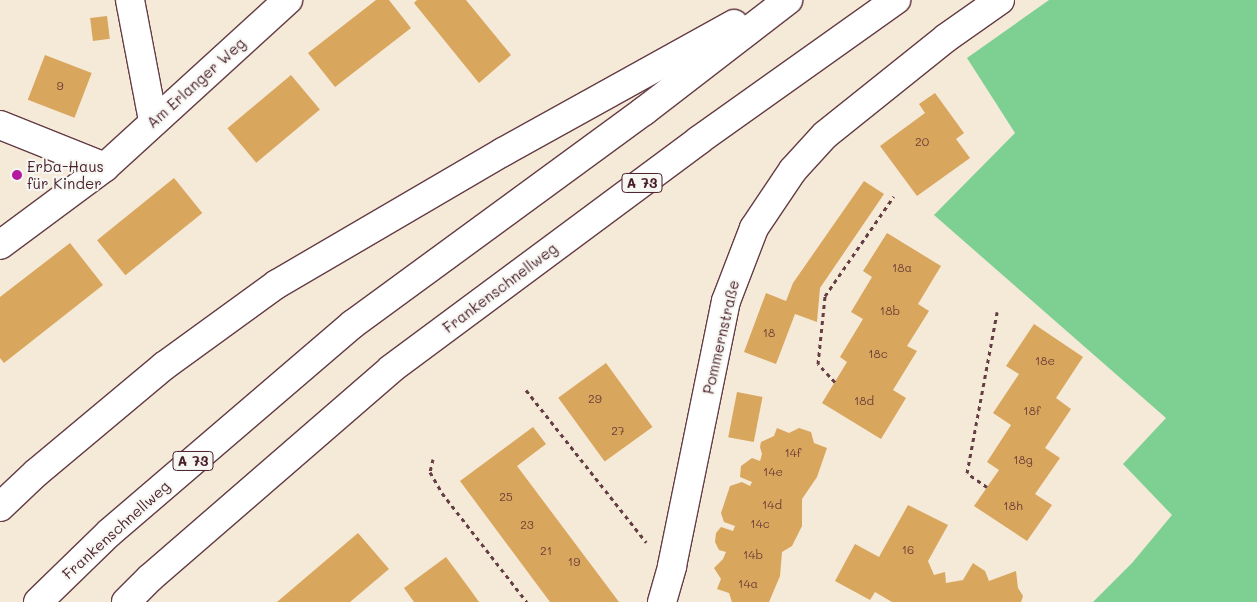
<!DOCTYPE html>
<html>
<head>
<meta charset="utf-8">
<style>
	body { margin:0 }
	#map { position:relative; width:1257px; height:602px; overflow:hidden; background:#f5e9d8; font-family:Mali,sans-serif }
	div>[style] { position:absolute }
	.green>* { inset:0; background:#7dd092 }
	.building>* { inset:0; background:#d9a65d; transform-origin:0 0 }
	.path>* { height:3px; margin-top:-1.5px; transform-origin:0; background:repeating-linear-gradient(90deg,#643d45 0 4px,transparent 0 8px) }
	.roads { filter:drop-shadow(1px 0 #643d45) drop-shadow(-1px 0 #643d45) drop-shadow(0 1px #643d45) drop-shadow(0 -1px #643d45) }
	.street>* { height:28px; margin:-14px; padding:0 14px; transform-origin:14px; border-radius:14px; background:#fff }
	.highway>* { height:28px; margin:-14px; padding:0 14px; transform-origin:14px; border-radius:14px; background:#fff }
	.dots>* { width:14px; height:14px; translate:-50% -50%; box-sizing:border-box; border:2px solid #f6f6f2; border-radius:50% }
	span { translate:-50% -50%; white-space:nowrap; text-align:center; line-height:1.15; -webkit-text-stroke:4.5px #f6f6f2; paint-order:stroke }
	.number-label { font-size:12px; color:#6e4138 }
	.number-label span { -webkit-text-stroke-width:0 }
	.shield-label span { padding:1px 4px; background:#f6f6f2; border:1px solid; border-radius:4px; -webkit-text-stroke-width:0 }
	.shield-label { font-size:14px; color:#4a1f2b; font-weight:700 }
	.street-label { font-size:15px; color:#4a1f2b }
	.poi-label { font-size:15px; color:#4a1f2b }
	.left { translate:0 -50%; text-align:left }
</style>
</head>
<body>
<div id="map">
	<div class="green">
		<i style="clip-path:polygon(1049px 0,1257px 0,1257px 602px,1093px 602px,1132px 563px,1172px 515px,1123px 464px,1166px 418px,934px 215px,1015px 133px,967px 58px)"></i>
	</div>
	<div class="building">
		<i style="clip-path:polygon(376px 0,389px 0,411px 28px,335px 87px,308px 53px)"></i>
		<i style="clip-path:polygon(417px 0,466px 0,511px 55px,479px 83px,414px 3px)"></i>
		<i style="left:107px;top:16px;width:23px;height:17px;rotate:83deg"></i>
		<i style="left:45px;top:55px;width:50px;height:48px;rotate:21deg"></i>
		<i style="left:291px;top:75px;width:45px;height:83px;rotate:50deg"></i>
		<i style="clip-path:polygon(935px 93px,964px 133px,956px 139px,970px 158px,917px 196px,880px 146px,925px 113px,919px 104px)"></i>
		<i style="left:174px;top:178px;width:45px;height:99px;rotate:51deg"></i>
		<i style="clip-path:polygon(864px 181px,884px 194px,820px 288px,817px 322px,795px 314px,776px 364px,744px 352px,766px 293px,786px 301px,793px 283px)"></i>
		<i style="clip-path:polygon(887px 233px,941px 266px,918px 304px,929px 311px,907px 346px,917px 351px,893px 390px,906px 398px,881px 439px,822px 403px,847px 362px,840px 357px,863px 319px,851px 312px,872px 277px,863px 271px)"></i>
		<i style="clip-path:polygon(70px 243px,103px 285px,4px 363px,0 358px,0 297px)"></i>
		<i style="clip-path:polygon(1034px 324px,1083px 357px,1056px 398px,1071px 409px,1045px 448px,1060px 458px,1035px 494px,1052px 505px,1027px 541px,974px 506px,999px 470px,987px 462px,1011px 425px,993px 413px,1019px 374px,1006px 366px)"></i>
		<i style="left:606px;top:363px;width:79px;height:59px;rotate:54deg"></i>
		<i style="left:737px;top:392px;width:26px;height:46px;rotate:11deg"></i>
		<i style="clip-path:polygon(533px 427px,546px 444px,517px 466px,619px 602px,550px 602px,460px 481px)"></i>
		<i style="clip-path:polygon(777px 428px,789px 433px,799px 428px,811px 432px,814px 443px,827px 448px,817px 477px,802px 499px,802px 526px,792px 546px,782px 552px,780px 576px,769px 602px,732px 602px,729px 593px,717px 589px,721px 579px,714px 568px,723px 559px,726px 552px,719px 550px,715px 542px,716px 533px,721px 527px,733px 531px,735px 526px,724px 522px,721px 513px,730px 486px,742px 482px,750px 486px,752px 482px,740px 477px,741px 466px,752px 458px,760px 461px,762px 454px,760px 447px,761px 442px,774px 436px)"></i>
		<i style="clip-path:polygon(908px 505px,948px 525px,928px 561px,934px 575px,945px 572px,946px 583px,963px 580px,973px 563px,985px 571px,989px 581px,1016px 571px,1018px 588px,1023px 596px,1021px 602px,892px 602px,875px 592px,870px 600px,835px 581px,855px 544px,879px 557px)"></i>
		<i style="clip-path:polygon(358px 533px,389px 569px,350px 602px,277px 602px)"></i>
		<i style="clip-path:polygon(446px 557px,469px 588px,479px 602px,414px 602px,404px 588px)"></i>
	</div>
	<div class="path">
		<i style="left:835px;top:382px;width:25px;rotate:-133deg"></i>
		<i style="left:818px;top:364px;width:68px;rotate:-84.1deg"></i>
		<i style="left:825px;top:296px;width:121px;rotate:-55.4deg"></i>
		<i style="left:526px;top:390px;width:194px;rotate:51.7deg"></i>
		<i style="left:433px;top:459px;width:13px;rotate:103deg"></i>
		<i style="left:430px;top:472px;width:24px;rotate:60deg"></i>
		<i style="left:442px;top:493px;width:138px;rotate:52.1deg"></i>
		<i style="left:987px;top:487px;width:24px;rotate:-145deg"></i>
		<i style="left:967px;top:473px;width:164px;rotate:-79.4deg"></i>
	</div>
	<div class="roads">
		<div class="street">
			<i style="left:130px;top:0;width:123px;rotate:79.2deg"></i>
			<i style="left:0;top:125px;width:113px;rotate:21.8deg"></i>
			<i style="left:0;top:245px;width:131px;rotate:-36.6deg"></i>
			<i style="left:105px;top:167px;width:248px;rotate:-42.4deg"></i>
			<i style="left:662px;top:602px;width:37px;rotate:-74deg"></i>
			<i style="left:672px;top:566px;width:270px;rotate:-78.5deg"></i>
			<i style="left:726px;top:301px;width:78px;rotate:-69deg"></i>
			<i style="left:754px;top:228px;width:70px;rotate:-56.1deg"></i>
			<i style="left:793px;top:170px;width:47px;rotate:-47.6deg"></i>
			<i style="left:825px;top:135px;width:155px;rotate:-38.7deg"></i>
			<i style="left:946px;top:38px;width:66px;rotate:-35.1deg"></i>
		</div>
		<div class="highway">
			<i style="left:0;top:507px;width:50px;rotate:-43.4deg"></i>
			<i style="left:36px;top:473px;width:167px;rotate:-39.9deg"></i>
			<i style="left:164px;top:366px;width:140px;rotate:-36deg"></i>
			<i style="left:277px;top:284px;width:262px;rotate:-30.3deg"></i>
			<i style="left:503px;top:152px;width:264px;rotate:-29deg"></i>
			<i style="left:38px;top:602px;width:99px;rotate:-44.2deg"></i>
			<i style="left:109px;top:533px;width:321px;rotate:-40.6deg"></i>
			<i style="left:353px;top:324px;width:361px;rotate:-36.2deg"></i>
			<i style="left:644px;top:111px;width:182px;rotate:-37.6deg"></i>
			<i style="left:126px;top:602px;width:34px;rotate:-45deg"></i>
			<i style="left:150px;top:578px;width:319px;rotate:-40.9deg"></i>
			<i style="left:391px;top:369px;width:384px;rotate:-36.6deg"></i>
			<i style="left:699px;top:140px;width:242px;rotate:-35.4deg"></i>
		</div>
	</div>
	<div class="dots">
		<i style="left:17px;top:175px;background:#b5179e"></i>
	</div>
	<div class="number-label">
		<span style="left:60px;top:86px">9</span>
		<span style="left:922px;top:142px">20</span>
		<span style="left:902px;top:268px">18a</span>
		<span style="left:890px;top:311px">18b</span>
		<span style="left:769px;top:333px">18</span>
		<span style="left:878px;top:354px">18c</span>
		<span style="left:1045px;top:361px">18e</span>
		<span style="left:595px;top:399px">29</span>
		<span style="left:864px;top:401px">18d</span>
		<span style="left:1032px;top:411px">18f</span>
		<span style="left:618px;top:431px">27</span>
		<span style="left:793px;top:453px">14f</span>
		<span style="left:1023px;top:460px">18g</span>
		<span style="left:773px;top:472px">14e</span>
		<span style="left:506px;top:497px">25</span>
		<span style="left:772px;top:505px">14d</span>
		<span style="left:1013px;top:506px">18h</span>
		<span style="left:760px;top:524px">14c</span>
		<span style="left:527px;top:525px">23</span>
		<span style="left:908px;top:550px">16</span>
		<span style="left:546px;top:551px">21</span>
		<span style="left:753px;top:555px">14b</span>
		<span style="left:574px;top:562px">19</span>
		<span style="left:748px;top:584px">14a</span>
	</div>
	<div class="shield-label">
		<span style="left:642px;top:183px">A 73</span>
		<span style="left:193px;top:461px">A 73</span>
	</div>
	<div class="street-label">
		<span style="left:196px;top:83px;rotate:-42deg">Am Erlanger Weg</span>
		<span style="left:500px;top:288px;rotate:-37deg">Frankenschnellweg</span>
		<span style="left:721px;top:337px;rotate:-77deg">Pommernstraße</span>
		<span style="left:116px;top:530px;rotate:-42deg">Frankenschnellweg</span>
	</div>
	<div class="poi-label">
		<span class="left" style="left:27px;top:175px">Erba-Haus<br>für Kinder</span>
	</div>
</div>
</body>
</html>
